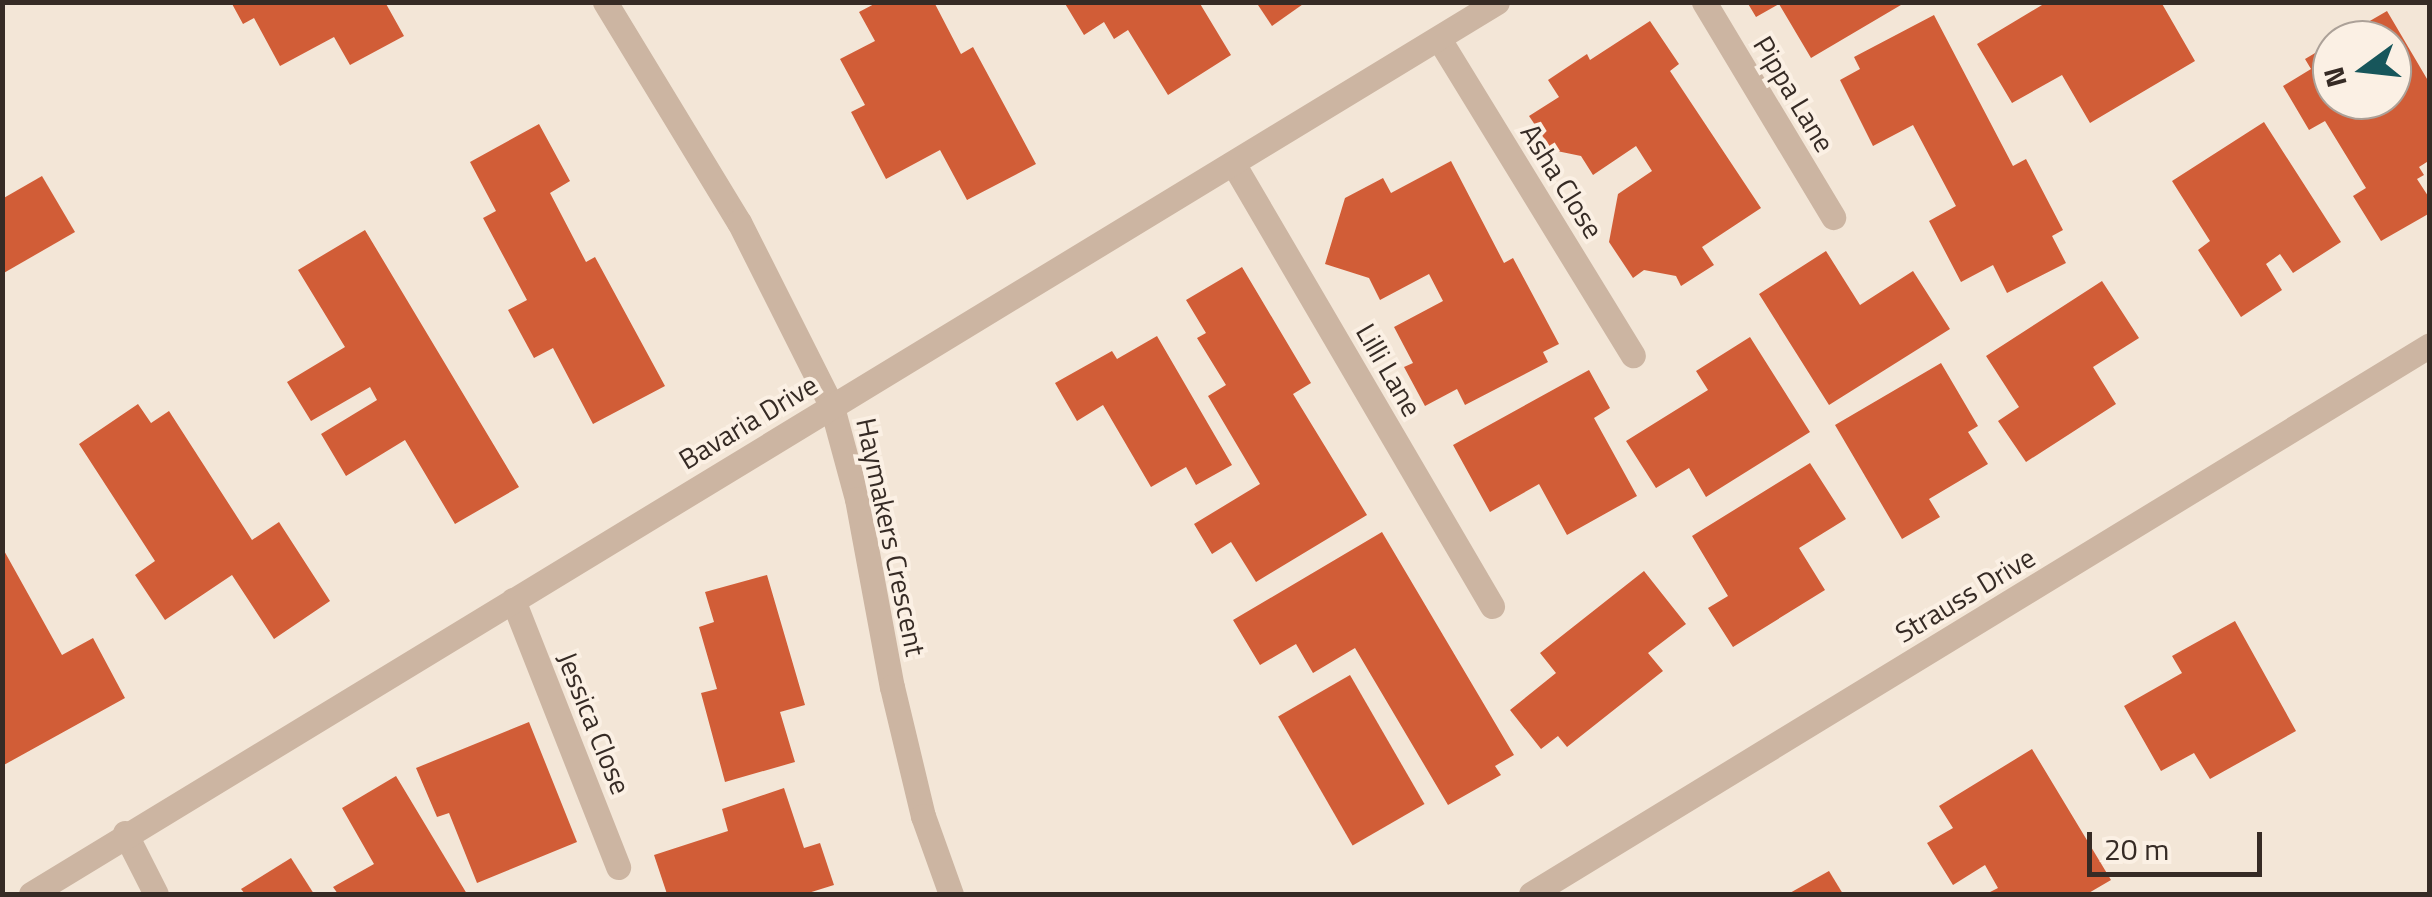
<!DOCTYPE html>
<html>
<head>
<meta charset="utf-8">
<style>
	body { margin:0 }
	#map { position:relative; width:2432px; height:897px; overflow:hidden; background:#f3e6d7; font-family:"Titillium Web",sans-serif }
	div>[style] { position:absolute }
	.building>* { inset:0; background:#d15d37; transform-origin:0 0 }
	.minor>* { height:25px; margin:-12.5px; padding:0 12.5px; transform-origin:12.5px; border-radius:12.5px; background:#ccb5a2 }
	span { translate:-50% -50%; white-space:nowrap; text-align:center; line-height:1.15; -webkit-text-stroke:8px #fbf0e4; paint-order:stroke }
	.street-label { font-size:28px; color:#362b25 }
	.frame { position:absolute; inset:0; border:5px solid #362b25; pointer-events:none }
	.north { position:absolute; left:2312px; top:20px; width:100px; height:100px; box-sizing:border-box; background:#fbf0e4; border:2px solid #aca198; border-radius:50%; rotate:255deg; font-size:28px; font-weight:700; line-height:40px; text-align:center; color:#362b25 }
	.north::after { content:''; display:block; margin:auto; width:35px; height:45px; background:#17565b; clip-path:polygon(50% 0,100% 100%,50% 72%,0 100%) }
	.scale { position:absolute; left:2087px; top:832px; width:175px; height:45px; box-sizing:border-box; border:5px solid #362b25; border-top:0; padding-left:12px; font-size:30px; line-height:35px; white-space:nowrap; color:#362b25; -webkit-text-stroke:8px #fbf0e4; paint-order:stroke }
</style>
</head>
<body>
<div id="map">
	<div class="building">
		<i style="clip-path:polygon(231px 2px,385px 2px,404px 36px,350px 65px,334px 37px,280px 66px,254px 18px,243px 24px)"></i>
		<i style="clip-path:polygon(878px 2px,934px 2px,961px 54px,973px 47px,1036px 164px,967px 200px,940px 150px,886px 179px,851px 112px,865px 105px,840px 59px,875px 41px,859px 12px)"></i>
		<i style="clip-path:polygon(1064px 2px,1199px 2px,1231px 55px,1168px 95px,1128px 30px,1114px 39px,1104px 22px,1084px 35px)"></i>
		<i style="clip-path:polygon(1256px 2px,1306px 2px,1272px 26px)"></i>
		<i style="clip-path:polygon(1747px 2px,1906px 2px,1811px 58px,1779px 4px,1756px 17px)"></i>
		<i style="clip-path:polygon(2047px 2px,2161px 2px,2195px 61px,2090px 123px,2062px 75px,2012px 103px,1977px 44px)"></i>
		<i style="clip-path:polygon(2387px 11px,2430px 84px,2430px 160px,2419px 167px,2424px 175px,2417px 179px,2430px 199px,2430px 213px,2381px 241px,2353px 196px,2366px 188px,2325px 121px,2309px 130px,2283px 86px,2311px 69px,2305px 59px,2332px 43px,2332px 100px,2392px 100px,2392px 40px,2337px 40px)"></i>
		<i style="clip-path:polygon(1934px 15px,2013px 166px,2026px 159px,2063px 230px,2052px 236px,2066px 263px,2007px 293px,1993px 265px,1961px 282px,1929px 221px,1956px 206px,1913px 125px,1873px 146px,1840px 80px,1860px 69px,1854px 57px)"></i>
		<i style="clip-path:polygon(1650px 21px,1679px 64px,1670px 71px,1761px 208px,1702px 247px,1714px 265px,1681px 286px,1676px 276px,1644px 270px,1633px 278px,1609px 242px,1618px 194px,1652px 171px,1636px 146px,1593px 175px,1581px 156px,1552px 150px,1529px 116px,1559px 97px,1548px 80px,1587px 54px,1590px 60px)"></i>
		<i style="clip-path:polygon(2264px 122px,2341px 242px,2293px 273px,2280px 254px,2266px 264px,2282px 290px,2241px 317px,2198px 250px,2210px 241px,2172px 181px)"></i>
		<i style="clip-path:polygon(539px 124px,570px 181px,550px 193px,586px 262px,595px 257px,665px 386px,593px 424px,553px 348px,534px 358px,508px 310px,527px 300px,483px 218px,496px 211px,470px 162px)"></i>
		<i style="clip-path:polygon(1451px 161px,1504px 263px,1513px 258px,1559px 344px,1543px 352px,1548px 362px,1465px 405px,1457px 389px,1425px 406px,1404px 367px,1413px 363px,1394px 327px,1443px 301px,1429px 274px,1380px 300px,1369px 278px,1325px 264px,1345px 198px,1383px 178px,1391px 193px)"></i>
		<i style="clip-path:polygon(42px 176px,75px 232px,2px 274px,2px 199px)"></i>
		<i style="clip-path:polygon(365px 230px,519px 487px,455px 524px,405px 440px,346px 476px,321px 434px,377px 400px,370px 387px,311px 421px,287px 382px,345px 347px,298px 270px)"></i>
		<i style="clip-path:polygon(1826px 251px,1860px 305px,1913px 271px,1950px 329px,1829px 405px,1759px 294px)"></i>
		<i style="clip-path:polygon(1242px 267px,1311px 383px,1293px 394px,1367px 515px,1256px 582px,1231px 542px,1212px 554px,1194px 524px,1260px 484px,1208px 396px,1226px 385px,1197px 338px,1206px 333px,1186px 300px)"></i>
		<i style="clip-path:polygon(2102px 281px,2139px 338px,2093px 367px,2116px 404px,2026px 462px,1998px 421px,2019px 407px,1986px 356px)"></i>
		<i style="clip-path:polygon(1157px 336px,1232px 465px,1196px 485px,1186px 467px,1151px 487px,1103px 405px,1077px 421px,1055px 383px,1112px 351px,1117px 359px)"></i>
		<i style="clip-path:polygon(1750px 337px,1810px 432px,1706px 497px,1689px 468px,1656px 488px,1626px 441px,1708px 390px,1696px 371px)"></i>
		<i style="clip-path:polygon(1941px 363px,1978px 426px,1968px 432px,1988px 464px,1929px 499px,1940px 517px,1902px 539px,1835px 425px)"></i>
		<i style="clip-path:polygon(1589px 370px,1610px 408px,1594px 418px,1637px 496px,1567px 535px,1539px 484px,1490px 512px,1453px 445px)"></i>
		<i style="clip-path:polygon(138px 404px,151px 423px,169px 411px,252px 540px,279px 522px,330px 601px,274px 639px,232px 575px,165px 620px,135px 575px,155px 561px,79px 444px)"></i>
		<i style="clip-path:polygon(1810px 463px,1846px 519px,1799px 548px,1825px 590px,1733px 647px,1708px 608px,1728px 596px,1692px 536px)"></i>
		<i style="clip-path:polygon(1382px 532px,1514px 755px,1495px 766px,1501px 775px,1448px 805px,1355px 648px,1313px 673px,1296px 644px,1260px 665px,1233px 620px)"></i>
		<i style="clip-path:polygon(2px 547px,62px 655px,93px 638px,125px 698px,2px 766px)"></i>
		<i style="clip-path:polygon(1644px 571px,1686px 624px,1648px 653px,1663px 671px,1567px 747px,1558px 736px,1541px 749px,1510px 710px,1556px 673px,1540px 653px)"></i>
		<i style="clip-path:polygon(767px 575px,805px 705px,780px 712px,795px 762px,725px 782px,701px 693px,717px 689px,699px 627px,714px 622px,705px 592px)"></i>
		<i style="clip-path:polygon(2235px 621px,2296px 731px,2210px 779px,2194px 753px,2161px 771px,2124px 706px,2182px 673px,2172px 656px)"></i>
		<i style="left:1350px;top:675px;width:149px;height:83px;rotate:60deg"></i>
		<i style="clip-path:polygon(529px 722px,577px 842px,477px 883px,449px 813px,437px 817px,416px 768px)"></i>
		<i style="clip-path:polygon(2032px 749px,2111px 880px,2087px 894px,1986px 894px,1998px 888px,1985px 865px,1953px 885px,1927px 843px,1953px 828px,1939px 806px)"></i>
		<i style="clip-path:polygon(396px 776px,467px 894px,338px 894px,333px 887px,374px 864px,342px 808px)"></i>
		<i style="clip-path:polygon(784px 788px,804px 848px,820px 843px,834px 885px,805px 894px,667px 894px,654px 855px,728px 831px,722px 809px)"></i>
		<i style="clip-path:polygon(291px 858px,314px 894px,245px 894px,241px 889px)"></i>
		<i style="clip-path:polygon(1829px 871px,1843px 894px,1788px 894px)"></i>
	</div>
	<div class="minor">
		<i style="left:605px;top:2px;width:258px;rotate:58.7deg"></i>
		<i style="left:739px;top:222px;width:207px;rotate:63.3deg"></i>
		<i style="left:832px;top:407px;width:95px;rotate:74.8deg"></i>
		<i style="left:857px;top:499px;width:191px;rotate:79.5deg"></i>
		<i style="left:892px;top:687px;width:133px;rotate:76.5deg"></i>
		<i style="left:923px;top:816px;width:83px;rotate:70.3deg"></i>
		<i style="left:1704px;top:2px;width:251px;rotate:59deg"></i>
		<i style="left:1439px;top:39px;width:371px;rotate:58.5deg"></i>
		<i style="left:1234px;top:165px;width:511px;rotate:59.67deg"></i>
		<i style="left:513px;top:600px;width:287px;rotate:68.5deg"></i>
		<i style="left:125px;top:833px;width:68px;rotate:63.1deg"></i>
		<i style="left:31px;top:894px;width:1716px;rotate:-31.32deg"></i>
		<i style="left:1531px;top:894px;width:1053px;rotate:-31.41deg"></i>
	</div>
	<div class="street-label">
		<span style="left:1794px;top:94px;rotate:59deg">Pippa Lane</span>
		<span style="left:1562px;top:181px;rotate:58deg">Asha Close</span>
		<span style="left:1389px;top:370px;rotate:60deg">Lilli Lane</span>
		<span style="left:748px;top:422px;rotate:-31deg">Bavaria Drive</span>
		<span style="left:891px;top:537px;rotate:78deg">Haymakers Crescent</span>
		<span style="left:1965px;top:595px;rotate:-31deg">Strauss Drive</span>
		<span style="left:594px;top:723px;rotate:68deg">Jessica Close</span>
	</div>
	<div class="frame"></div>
	<div class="north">N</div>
	<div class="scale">20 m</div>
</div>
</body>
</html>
